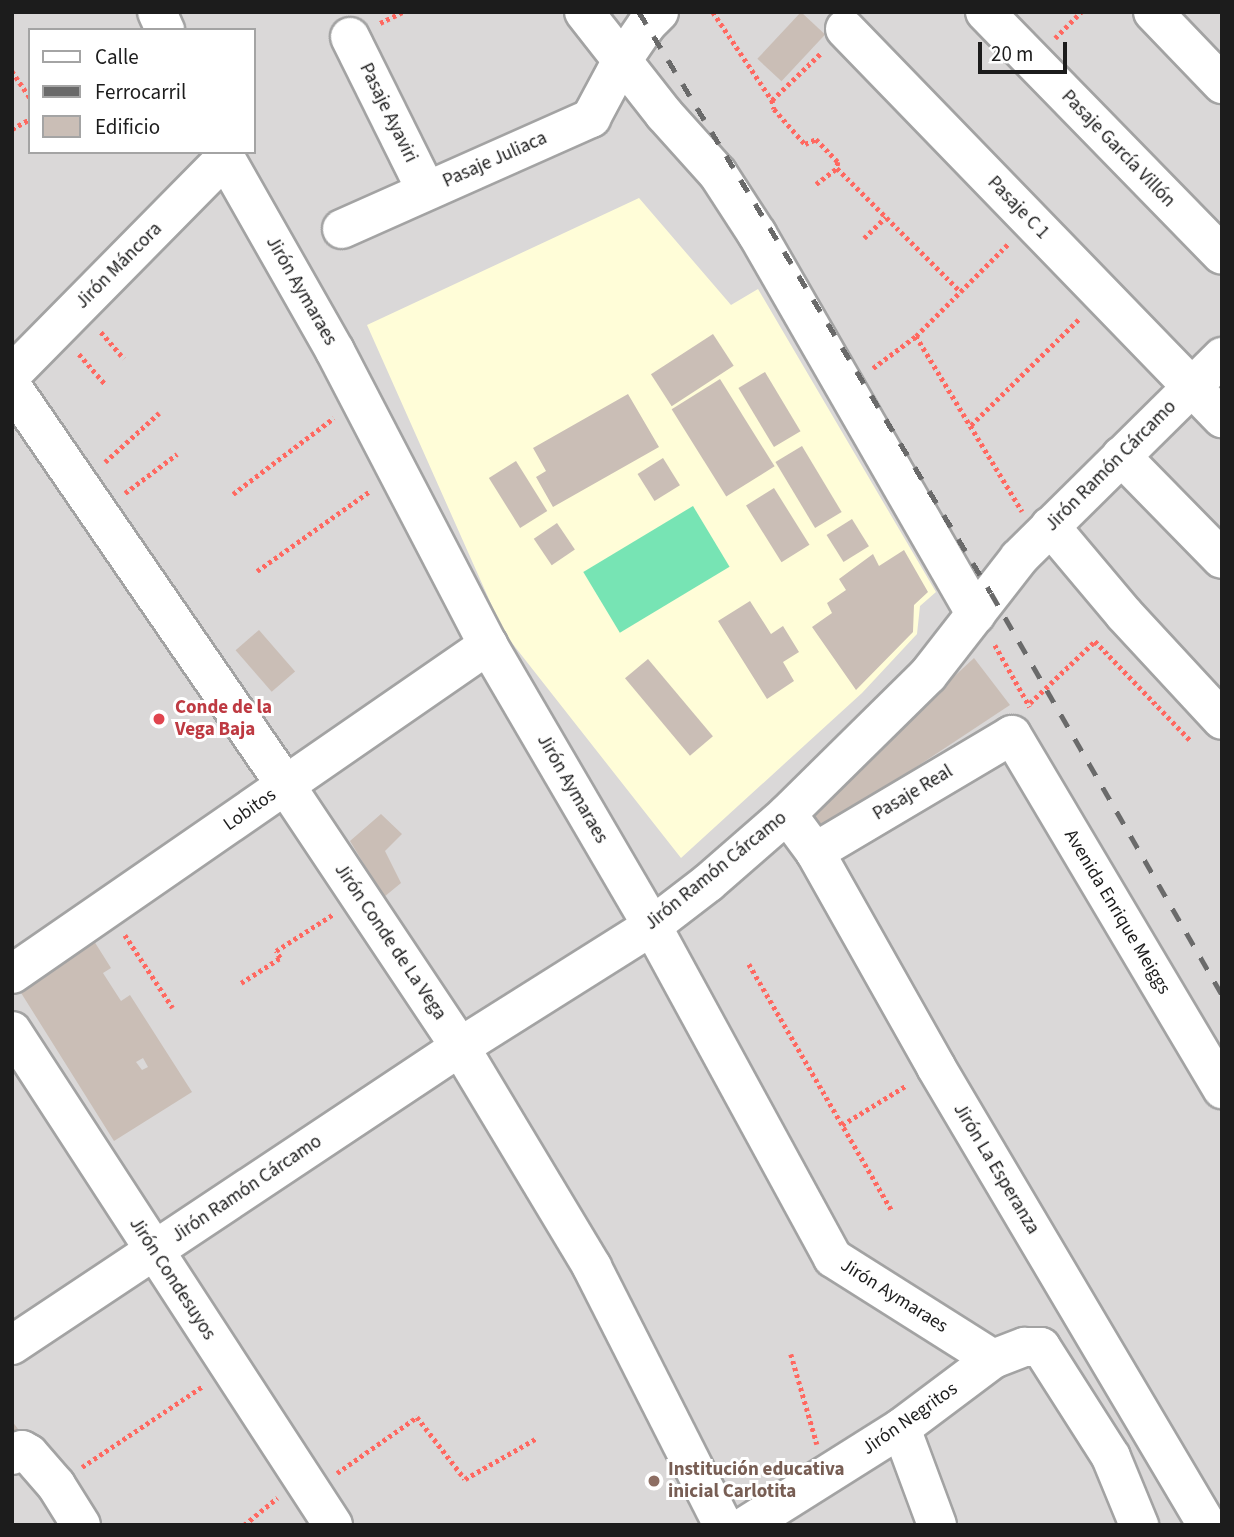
<!DOCTYPE html>
<html>
<head>
<meta charset="utf-8">
<style>
	body { margin:0 }
	#map { position:relative; width:1234px; height:1537px; overflow:hidden; background:#eee9e0; font-family:"Source Sans 3",sans-serif }
	div>[style] { position:absolute }
	.residential>* { inset:0; background:#dad8d8 }
	.education>* { inset:0; background:#fffdd8 }
	.pitch>* { inset:0; background:#77e4b4; transform-origin:0 0 }
	.building>* { inset:0; background:#cabeb6; transform-origin:0 0 }
	.path>* { height:4.5px; margin-top:-2.25px; transform-origin:0; background:repeating-linear-gradient(90deg,#ff6860 0 3.5px,transparent 0 7px) }
	.roads { filter:drop-shadow(2px 0 #a3a3a3) drop-shadow(-2px 0 #a3a3a3) drop-shadow(0 2px #a3a3a3) drop-shadow(0 -2px #a3a3a3) }
	.minor>* { height:38px; margin:-19px; padding:0 19px; transform-origin:19px; border-radius:19px; background:#fff }
	.rail>* { height:5px; margin-top:-2.5px; transform-origin:0; background:repeating-linear-gradient(90deg,#6a6a6a 0 14px,transparent 0 28px) }
	.dots>* { width:19px; height:19px; translate:-50% -50%; box-sizing:border-box; border:4px solid #fff; border-radius:50% }
	span { translate:-50% -50%; white-space:nowrap; text-align:center; line-height:1.15; -webkit-text-stroke:6px #fff; paint-order:stroke }
	.street-label { font-size:19px; color:#1c1c1c }
	.health-label { font-size:19px; color:#be3a42; font-weight:700 }
	.left { translate:0 -50%; text-align:left }
	.education-label { font-size:19px; color:#785e54; font-weight:700 }
	.frame { position:absolute; inset:0; border:14px solid #1c1c1c; pointer-events:none }
	.legend { position:absolute; left:28px; top:28px; width:228px; height:126px; box-sizing:border-box; background:#fff; border:2px solid #a4a4a4; margin:0; padding:9px 12px; list-style:none; font-size:21px; color:#1c1c1c }
	.legend li { display:flex; align-items:center; gap:14px; height:35px }
	.legend b { width:35px; border:2px solid #a4a4a4 }
	.scale { position:absolute; left:978px; top:42px; width:89px; height:32px; box-sizing:border-box; border:4px solid #1c1c1c; border-top:0; padding-left:9px; font-size:21px; line-height:24px; white-space:nowrap; color:#1c1c1c; -webkit-text-stroke:5px #fff; paint-order:stroke }
</style>
</head>
<body>
<div id="map">
	<div class="residential">
		<i style="clip-path:polygon(evenodd,12px 12px,1222px 12px,1222px 1525px,12px 1525px,12px 12px,30px 30px,254px 30px,254px 152px,30px 152px,30px 30px)"></i>
	</div>
	<div class="education">
		<i style="clip-path:polygon(639px 198px,731px 305px,758px 289px,936px 592px,920px 606px,917px 634px,862px 693px,681px 858px,504px 633px,367px 325px)"></i>
	</div>
	<div class="pitch">
		<i style="left:693px;top:506px;width:71px;height:128px;rotate:59deg"></i>
	</div>
	<div class="building">
		<i style="left:801px;top:12px;width:33px;height:64px;rotate:43deg"></i>
		<i style="left:713px;top:334px;width:38px;height:74px;rotate:57deg"></i>
		<i style="left:765px;top:372px;width:69px;height:31px;rotate:59deg"></i>
		<i style="left:720px;top:379px;width:103px;height:57px;rotate:58deg"></i>
		<i style="clip-path:polygon(628px 394px,659px 447px,553px 507px,536px 477px,546px 471px,533px 448px)"></i>
		<i style="left:802px;top:446px;width:77px;height:31px;rotate:59deg"></i>
		<i style="left:663px;top:458px;width:32px;height:30px;rotate:58deg"></i>
		<i style="left:516px;top:461px;width:59px;height:32px;rotate:58deg"></i>
		<i style="left:774px;top:488px;width:67px;height:33px;rotate:58deg"></i>
		<i style="left:852px;top:519px;width:32px;height:30px;rotate:58deg"></i>
		<i style="left:557px;top:523px;width:32px;height:28px;rotate:56deg"></i>
		<i style="clip-path:polygon(904px 550px,928px 592px,914px 605px,913px 632px,856px 690px,812px 627px,832px 613px,827px 603px,846px 590px,839px 579px,873px 554px,879px 566px)"></i>
		<i style="clip-path:polygon(750px 601px,771px 634px,783px 626px,799px 652px,783px 662px,794px 681px,767px 699px,718px 621px)"></i>
		<i style="left:259px;top:630px;width:55px;height:31px;rotate:49deg"></i>
		<i style="clip-path:polygon(974px 658px,1010px 705px,821px 830px,806px 814px)"></i>
		<i style="left:648px;top:659px;width:101px;height:30px;rotate:50deg"></i>
		<i style="clip-path:polygon(381px 814px,402px 834px,385px 851px,401px 883px,384px 897px,350px 841px)"></i>
		<i style="clip-path:polygon(evenodd,94px 941px,111px 968px,103px 973px,121px 1001px,130px 995px,192px 1092px,114px 1141px,18px 988px,94px 941px,143px 1058px,148px 1067px,142px 1070px,136px 1062px,143px 1058px)"></i>
		<i style="clip-path:polygon(12px 1421px,21px 1433px,12px 1439px)"></i>
	</div>
	<div class="path">
		<i style="left:713px;top:12px;width:106px;rotate:56.2deg"></i>
		<i style="left:772px;top:100px;width:9px;rotate:77deg"></i>
		<i style="left:774px;top:109px;width:47px;rotate:48.5deg"></i>
		<i style="left:805px;top:144px;width:12px;rotate:-24deg"></i>
		<i style="left:816px;top:139px;width:32px;rotate:46deg"></i>
		<i style="left:838px;top:162px;width:6px;rotate:99deg"></i>
		<i style="left:380px;top:23px;width:25px;rotate:-26deg"></i>
		<i style="left:1055px;top:38px;width:37px;rotate:-45deg"></i>
		<i style="left:12px;top:71px;width:32px;rotate:56deg"></i>
		<i style="left:772px;top:100px;width:69px;rotate:-43.8deg"></i>
		<i style="left:12px;top:129px;width:21px;rotate:-29deg"></i>
		<i style="left:816px;top:184px;width:26px;rotate:-37deg"></i>
		<i style="left:837px;top:168px;width:175px;rotate:45deg"></i>
		<i style="left:864px;top:238px;width:30px;rotate:-44deg"></i>
		<i style="left:101px;top:332px;width:35px;rotate:49deg"></i>
		<i style="left:916px;top:336px;width:205px;rotate:58.8deg"></i>
		<i style="left:79px;top:354px;width:41px;rotate:48.9deg"></i>
		<i style="left:873px;top:368px;width:54px;rotate:-36.7deg"></i>
		<i style="left:916px;top:336px;width:130px;rotate:-45deg"></i>
		<i style="left:971px;top:425px;width:153px;rotate:-44.5deg"></i>
		<i style="left:105px;top:462px;width:73px;rotate:-42.2deg"></i>
		<i style="left:125px;top:493px;width:65px;rotate:-36.9deg"></i>
		<i style="left:233px;top:494px;width:126px;rotate:-37deg"></i>
		<i style="left:257px;top:571px;width:138px;rotate:-35.3deg"></i>
		<i style="left:1095px;top:641px;width:137px;rotate:46.2deg"></i>
		<i style="left:995px;top:645px;width:71px;rotate:60.6deg"></i>
		<i style="left:1030px;top:703px;width:90px;rotate:-43.6deg"></i>
		<i style="left:125px;top:935px;width:87px;rotate:56.7deg"></i>
		<i style="left:749px;top:964px;width:285px;rotate:59.9deg"></i>
		<i style="left:241px;top:983px;width:46px;rotate:-32.7deg"></i>
		<i style="left:280px;top:958px;width:8px;rotate:-120deg"></i>
		<i style="left:276px;top:951px;width:67px;rotate:-32.7deg"></i>
		<i style="left:842px;top:1125px;width:76px;rotate:-31.6deg"></i>
		<i style="left:791px;top:1354px;width:94px;rotate:73.9deg"></i>
		<i style="left:82px;top:1467px;width:146px;rotate:-33.8deg"></i>
		<i style="left:337px;top:1473px;width:98px;rotate:-35deg"></i>
		<i style="left:417px;top:1417px;width:78px;rotate:52.3deg"></i>
		<i style="left:465px;top:1479px;width:81px;rotate:-29.7deg"></i>
		<i style="left:244px;top:1525px;width:43px;rotate:-39.3deg"></i>
	</div>
	<div class="roads">
		<div class="minor">
			<i style="left:157px;top:12px;width:20px;rotate:66deg"></i>
			<i style="left:584px;top:12px;width:130px;rotate:51.9deg"></i>
			<i style="left:664px;top:114px;width:81px;rotate:48deg"></i>
			<i style="left:718px;top:174px;width:72px;rotate:57deg"></i>
			<i style="left:757px;top:234px;width:439px;rotate:60.1deg"></i>
			<i style="left:985px;top:12px;width:339px;rotate:45.7deg"></i>
			<i style="left:1153px;top:12px;width:100px;rotate:46.2deg"></i>
			<i style="left:845px;top:29px;width:542px;rotate:45.9deg"></i>
			<i style="left:350px;top:37px;width:171px;rotate:63.6deg"></i>
			<i style="left:222px;top:152px;width:229px;rotate:60.4deg"></i>
			<i style="left:335px;top:351px;width:331px;rotate:62.5deg"></i>
			<i style="left:488px;top:645px;width:325px;rotate:59.7deg"></i>
			<i style="left:652px;top:926px;width:378px;rotate:61.4deg"></i>
			<i style="left:833px;top:1258px;width:189px;rotate:32.3deg"></i>
			<i style="left:342px;top:229px;width:273px;rotate:-24deg"></i>
			<i style="left:591px;top:118px;width:64px;rotate:-61.8deg"></i>
			<i style="left:621px;top:62px;width:46px;rotate:-55.6deg"></i>
			<i style="left:647px;top:24px;width:17px;rotate:-45deg"></i>
			<i style="left:12px;top:374px;width:303px;rotate:-45.4deg"></i>
			<i style="left:12px;top:387px;width:484px;rotate:55.5deg"></i>
			<i style="left:286px;top:786px;width:314px;rotate:56.3deg"></i>
			<i style="left:460px;top:1047px;width:257px;rotate:59deg"></i>
			<i style="left:592px;top:1267px;width:289px;rotate:63.1deg"></i>
			<i style="left:1121px;top:456px;width:144px;rotate:45.6deg"></i>
			<i style="left:1050px;top:526px;width:115px;rotate:49.9deg"></i>
			<i style="left:1124px;top:614px;width:144px;rotate:47.2deg"></i>
			<i style="left:787px;top:814px;width:47px;rotate:53.6deg"></i>
			<i style="left:815px;top:852px;width:247px;rotate:60.6deg"></i>
			<i style="left:936px;top:1067px;width:532px;rotate:59.39deg"></i>
			<i style="left:815px;top:852px;width:229px;rotate:-30.7deg"></i>
			<i style="left:1012px;top:735px;width:412px;rotate:59.3deg"></i>
			<i style="left:12px;top:974px;width:579px;rotate:-34.65deg"></i>
			<i style="left:12px;top:1031px;width:589px;rotate:56.98deg"></i>
			<i style="left:12px;top:1345px;width:538px;rotate:-33.63deg"></i>
			<i style="left:460px;top:1047px;width:227px;rotate:-32.2deg"></i>
			<i style="left:652px;top:926px;width:71px;rotate:-37.5deg"></i>
			<i style="left:708px;top:883px;width:105px;rotate:-41.1deg"></i>
			<i style="left:787px;top:814px;width:198px;rotate:-44.6deg"></i>
			<i style="left:928px;top:675px;width:148px;rotate:-52.1deg"></i>
			<i style="left:1019px;top:558px;width:286px;rotate:-44.7deg"></i>
			<i style="left:901px;top:1428px;width:103px;rotate:69.6deg"></i>
			<i style="left:12px;top:1455px;width:11px;rotate:-27deg"></i>
			<i style="left:22px;top:1450px;width:8px;rotate:30deg"></i>
			<i style="left:29px;top:1454px;width:41px;rotate:48.9deg"></i>
			<i style="left:56px;top:1485px;width:47px;rotate:58deg"></i>
			<i style="left:747px;top:1525px;width:182px;rotate:-32.2deg"></i>
			<i style="left:901px;top:1428px;width:115px;rotate:-36.9deg"></i>
			<i style="left:993px;top:1359px;width:34px;rotate:-21deg"></i>
			<i style="left:1025px;top:1347px;width:16px"></i>
			<i style="left:1041px;top:1347px;width:130px;rotate:57.5deg"></i>
			<i style="left:1111px;top:1457px;width:74px;rotate:67.6deg"></i>
		</div>
	</div>
	<div class="rail">
		<i style="left:639px;top:12px;width:679px;rotate:58.79deg"></i>
		<i style="left:991px;top:593px;width:463px;rotate:60.1deg"></i>
	</div>
	<div class="dots">
		<i style="left:159px;top:719px;background:#e0444e"></i>
		<i style="left:654px;top:1481px;background:#8d6e63"></i>
	</div>
	<div class="street-label">
		<span style="left:388px;top:113px;rotate:64deg">Pasaje Ayaviri</span>
		<span style="left:1118px;top:149px;rotate:46deg">Pasaje García Villón</span>
		<span style="left:495px;top:160px;rotate:-24deg">Pasaje Juliaca</span>
		<span style="left:1018px;top:208px;rotate:46deg">Pasaje C 1</span>
		<span style="left:119px;top:266px;rotate:-45deg">Jirón Máncora</span>
		<span style="left:301px;top:291px;rotate:60deg">Jirón Aymaraes</span>
		<span style="left:1111px;top:466px;rotate:-45deg">Jirón Ramón Cárcamo</span>
		<span style="left:572px;top:789px;rotate:60deg">Jirón Aymaraes</span>
		<span style="left:913px;top:793px;rotate:-31deg">Pasaje Real</span>
		<span style="left:250px;top:810px;rotate:-35deg">Lobitos</span>
		<span style="left:716px;top:871px;rotate:-39deg">Jirón Ramón Cárcamo</span>
		<span style="left:1117px;top:912px;rotate:59deg">Avenida Enrique Meiggs</span>
		<span style="left:390px;top:942px;rotate:56deg">Jirón Conde de La Vega</span>
		<span style="left:996px;top:1169px;rotate:59deg">Jirón La Esperanza</span>
		<span style="left:247px;top:1189px;rotate:-34deg">Jirón Ramón Cárcamo</span>
		<span style="left:172px;top:1279px;rotate:57deg">Jirón Condesuyos</span>
		<span style="left:894px;top:1296px;rotate:32deg">Jirón Aymaraes</span>
		<span style="left:910px;top:1419px;rotate:-35deg">Jirón Negritos</span>
	</div>
	<div class="health-label">
		<span class="left" style="left:175px;top:719px">Conde de la<br>Vega Baja</span>
	</div>
	<div class="education-label">
		<span class="left" style="left:668px;top:1481px">Institución educativa<br>inicial Carlotita</span>
	</div>
	<div class="frame"></div>
	<ul class="legend">
	<li><b style="height:9px;background:#fff"></b>Calle</li>
	<li><b style="height:9px;background:#6a6a6a"></b>Ferrocarril</li>
	<li><b style="height:19px;background:#cabeb6"></b>Edificio</li>
	</ul>
	<div class="scale">20 m</div>
</div>
</body>
</html>
